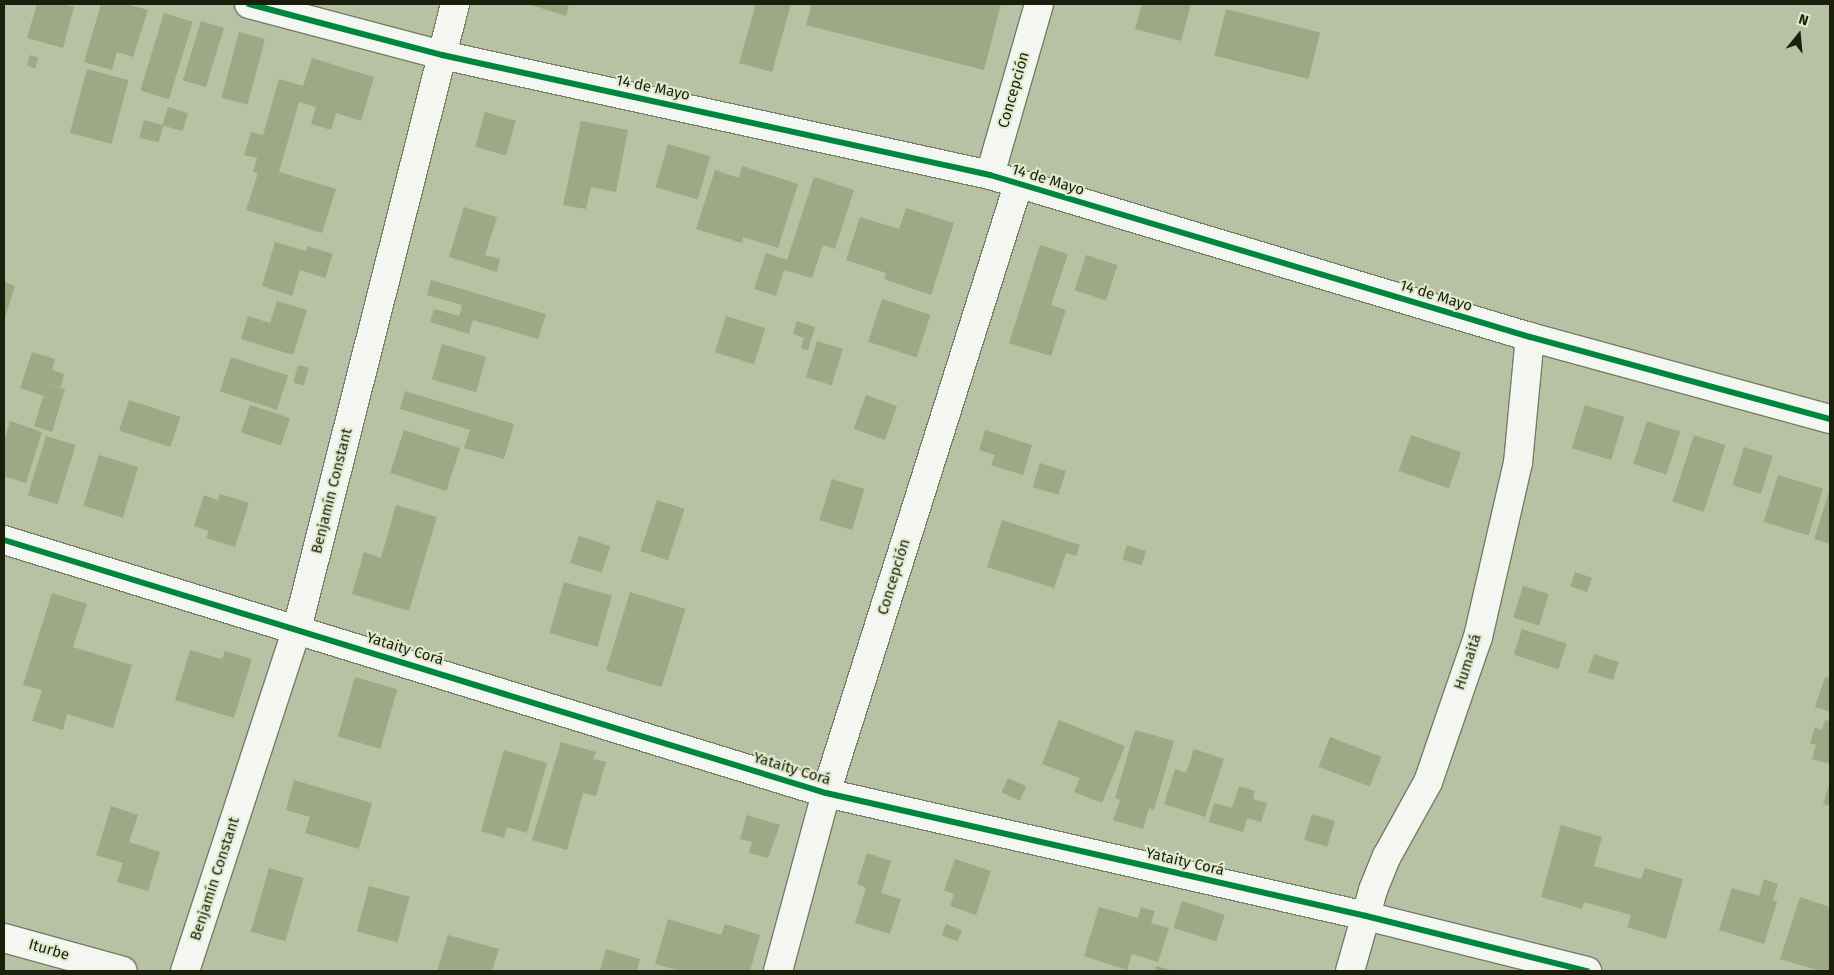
<!DOCTYPE html>
<html>
<head>
<meta charset="utf-8">
<style>
	body { margin:0 }
	#map { position:relative; width:1834px; height:975px; overflow:hidden; background:#b8c1a4; font-family:"Fira Sans",sans-serif }
	div>[style] { position:absolute }
	.building>* { inset:0; background:#9ea884; transform-origin:0 0 }
	.roads { filter:drop-shadow(1px 0 #767c66) drop-shadow(-1px 0 #767c66) drop-shadow(0 1px #767c66) drop-shadow(0 -1px #767c66) }
	.minor>* { height:28px; margin:-14px; padding:0 14px; transform-origin:14px; border-radius:14px; background:#f4f6f1 }
	.tertiary>* { height:28px; margin:-14px; padding:0 14px; transform-origin:14px; border-radius:14px; background:#f4f6f1 }
	.cycleway>* { height:6px; margin:-3px; padding:0 3px; transform-origin:3px; border-radius:3px; background:#00873e }
	span { translate:-50% -50%; white-space:nowrap; text-align:center; line-height:1.15; -webkit-text-stroke:4px #e1eacf; paint-order:stroke }
	.street-label { font-size:15px; color:#1a1f0b }
	.frame { position:absolute; inset:0; border:5px solid #1a1f0b; pointer-events:none }
	.north { position:absolute; left:1774px; top:10px; width:50px; height:50px; -webkit-text-stroke:4px #e1eacf; paint-order:stroke; rotate:17deg; font-size:14px; font-weight:700; line-height:20px; text-align:center; color:#1a1f0b }
	.north::after { content:''; display:block; margin:auto; width:18px; height:22px; background:#1a1f0b; clip-path:polygon(50% 0,100% 100%,50% 72%,0 100%) }
</style>
</head>
<body>
<div id="map">
	<div class="building">
		<i style="clip-path:polygon(37px 4px,62px 4px,74px 7px,63px 48px,27px 38px)"></i>
		<i style="clip-path:polygon(101px 4px,126px 4px,148px 10px,133px 57px,117px 52px,112px 70px,84px 62px)"></i>
		<i style="clip-path:polygon(528px 4px,569px 4px,566px 16px)"></i>
		<i style="clip-path:polygon(756px 4px,791px 4px,772px 72px,739px 63px)"></i>
		<i style="clip-path:polygon(812px 4px,1001px 4px,984px 70px,806px 25px)"></i>
		<i style="clip-path:polygon(1142px 4px,1191px 4px,1181px 41px,1135px 29px)"></i>
		<i style="left:1226px;top:9px;width:97px;height:48px;rotate:14deg"></i>
		<i style="left:164px;top:13px;width:30px;height:81px;rotate:17deg"></i>
		<i style="left:201px;top:21px;width:24px;height:62px;rotate:17deg"></i>
		<i style="left:239px;top:32px;width:27px;height:68px;rotate:15deg"></i>
		<i style="left:30px;top:55px;width:9px;height:11px;rotate:18deg"></i>
		<i style="clip-path:polygon(312px 58px,374px 77px,361px 121px,336px 113px,331px 130px,311px 124px,316px 107px,299px 102px,279px 172px,336px 189px,322px 233px,246px 210px,258px 173px,253px 172px,257px 158px,244px 155px,251px 132px,263px 135px,279px 79px,303px 86px)"></i>
		<i style="left:87px;top:69px;width:43px;height:66px;rotate:15deg"></i>
		<i style="left:168px;top:107px;width:21px;height:19px;rotate:17deg"></i>
		<i style="left:485px;top:112px;width:32px;height:36px;rotate:16deg"></i>
		<i style="left:144px;top:120px;width:20px;height:18px;rotate:15deg"></i>
		<i style="clip-path:polygon(581px 121px,628px 130px,616px 192px,591px 187px,586px 209px,563px 205px)"></i>
		<i style="left:668px;top:144px;width:44px;height:45px;rotate:16deg"></i>
		<i style="clip-path:polygon(742px 166px,798px 184px,778px 248px,743px 237px,742px 243px,696px 229px,715px 170px,739px 178px)"></i>
		<i style="clip-path:polygon(814px 177px,854px 190px,835px 249px,823px 245px,812px 278px,784px 270px,776px 296px,754px 289px,766px 253px,787px 260px)"></i>
		<i style="clip-path:polygon(464px 207px,497px 217px,485px 255px,500px 259px,497px 272px,449px 257px)"></i>
		<i style="clip-path:polygon(906px 208px,954px 223px,931px 295px,884px 279px,886px 273px,846px 260px,860px 217px,899px 229px)"></i>
		<i style="clip-path:polygon(275px 242px,306px 251px,307px 246px,333px 254px,325px 278px,300px 270px,292px 296px,262px 286px)"></i>
		<i style="clip-path:polygon(1040px 245px,1068px 254px,1051px 305px,1066px 310px,1051px 356px,1009px 343px)"></i>
		<i style="left:1086px;top:255px;width:33px;height:37px;rotate:18deg"></i>
		<i style="clip-path:polygon(431px 280px,546px 314px,538px 339px,473px 320px,469px 334px,430px 322px,434px 309px,459px 316px,462px 305px,427px 295px)"></i>
		<i style="clip-path:polygon(4px 282px,15px 286px,4px 321px)"></i>
		<i style="left:882px;top:299px;width:51px;height:45px;rotate:18deg"></i>
		<i style="clip-path:polygon(277px 301px,307px 310px,293px 355px,241px 339px,248px 316px,270px 323px)"></i>
		<i style="left:726px;top:316px;width:41px;height:38px;rotate:17deg"></i>
		<i style="clip-path:polygon(797px 321px,815px 327px,808px 350px,801px 348px,804px 338px,793px 334px)"></i>
		<i style="left:817px;top:341px;width:27px;height:38px;rotate:17deg"></i>
		<i style="left:442px;top:344px;width:46px;height:37px;rotate:16deg"></i>
		<i style="clip-path:polygon(32px 352px,55px 359px,52px 370px,64px 374px,61px 387px,47px 384px,65px 389px,52px 432px,34px 426px,46px 388px,43px 396px,20px 388px)"></i>
		<i style="left:231px;top:357px;width:60px;height:36px;rotate:18deg"></i>
		<i style="left:298px;top:365px;width:11px;height:18px;rotate:15deg"></i>
		<i style="clip-path:polygon(405px 391px,514px 424px,504px 459px,464px 448px,470px 430px,400px 409px)"></i>
		<i style="left:866px;top:395px;width:33px;height:36px;rotate:20deg"></i>
		<i style="left:129px;top:400px;width:54px;height:32px;rotate:18deg"></i>
		<i style="left:250px;top:405px;width:42px;height:29px;rotate:18deg"></i>
		<i style="left:1585px;top:405px;width:41px;height:45px;rotate:17deg"></i>
		<i style="clip-path:polygon(10px 421px,42px 432px,26px 483px,4px 476px,4px 442px)"></i>
		<i style="left:1647px;top:421px;width:35px;height:45px;rotate:18deg"></i>
		<i style="left:404px;top:430px;width:59px;height:45px;rotate:18deg"></i>
		<i style="clip-path:polygon(985px 430px,1032px 445px,1023px 475px,991px 465px,995px 455px,979px 450px)"></i>
		<i style="left:1411px;top:435px;width:53px;height:38px;rotate:19deg"></i>
		<i style="left:1694px;top:435px;width:33px;height:70px;rotate:18deg"></i>
		<i style="left:46px;top:436px;width:31px;height:62px;rotate:17deg"></i>
		<i style="left:1744px;top:447px;width:30px;height:40px;rotate:17deg"></i>
		<i style="left:99px;top:455px;width:41px;height:53px;rotate:17deg"></i>
		<i style="left:1040px;top:463px;width:27px;height:25px;rotate:17deg"></i>
		<i style="left:1778px;top:475px;width:47px;height:49px;rotate:17deg"></i>
		<i style="left:832px;top:479px;width:34px;height:43px;rotate:17deg"></i>
		<i style="clip-path:polygon(1830px 489px,1830px 544px,1814px 539px)"></i>
		<i style="clip-path:polygon(220px 494px,249px 503px,235px 547px,206px 538px,209px 531px,194px 526px,204px 495px,218px 500px)"></i>
		<i style="left:657px;top:500px;width:29px;height:54px;rotate:18deg"></i>
		<i style="clip-path:polygon(396px 505px,437px 517px,409px 611px,352px 594px,364px 552px,381px 558px)"></i>
		<i style="clip-path:polygon(1002px 520px,1080px 545px,1076px 556px,1066px 553px,1054px 588px,987px 567px)"></i>
		<i style="left:579px;top:536px;width:33px;height:28px;rotate:18deg"></i>
		<i style="left:1127px;top:545px;width:20px;height:15px;rotate:18deg"></i>
		<i style="left:1575px;top:572px;width:18px;height:15px;rotate:19deg"></i>
		<i style="left:564px;top:582px;width:50px;height:53px;rotate:16deg"></i>
		<i style="left:1523px;top:586px;width:27px;height:33px;rotate:17deg"></i>
		<i style="left:630px;top:592px;width:58px;height:82px;rotate:17deg"></i>
		<i style="clip-path:polygon(52px 593px,87px 604px,73px 647px,132px 665px,113px 728px,67px 714px,63px 730px,32px 721px,42px 690px,23px 685px)"></i>
		<i style="left:1522px;top:629px;width:47px;height:27px;rotate:18deg"></i>
		<i style="clip-path:polygon(190px 650px,222px 659px,225px 651px,252px 659px,234px 718px,175px 700px)"></i>
		<i style="left:1594px;top:654px;width:26px;height:19px;rotate:18deg"></i>
		<i style="left:355px;top:677px;width:44px;height:62px;rotate:16deg"></i>
		<i style="clip-path:polygon(1825px 677px,1830px 679px,1830px 712px,1815px 707px)"></i>
		<i style="clip-path:polygon(1059px 720px,1125px 746px,1102px 803px,1074px 792px,1080px 778px,1042px 764px)"></i>
		<i style="clip-path:polygon(1825px 720px,1830px 721px,1830px 764px,1812px 759px,1816px 745px,1810px 743px,1815px 727px,1822px 730px)"></i>
		<i style="clip-path:polygon(1135px 730px,1174px 741px,1154px 810px,1149px 808px,1143px 829px,1113px 820px,1120px 800px,1115px 798px)"></i>
		<i style="left:1330px;top:737px;width:55px;height:32px;rotate:21deg"></i>
		<i style="clip-path:polygon(561px 742px,596px 752px,593px 759px,606px 762px,596px 796px,583px 793px,567px 850px,532px 840px)"></i>
		<i style="clip-path:polygon(1194px 749px,1224px 759px,1205px 817px,1164px 804px,1175px 769px,1186px 773px)"></i>
		<i style="clip-path:polygon(504px 750px,547px 763px,527px 833px,507px 827px,504px 838px,481px 831px)"></i>
		<i style="left:1008px;top:778px;width:20px;height:16px;rotate:24deg"></i>
		<i style="clip-path:polygon(294px 780px,372px 803px,359px 849px,305px 833px,310px 817px,286px 810px)"></i>
		<i style="clip-path:polygon(1830px 782px,1830px 806px,1823px 804px)"></i>
		<i style="clip-path:polygon(1239px 786px,1255px 791px,1253px 799px,1267px 803px,1261px 822px,1247px 818px,1243px 832px,1209px 822px,1214px 803px,1232px 808px)"></i>
		<i style="clip-path:polygon(111px 806px,138px 815px,129px 842px,160px 852px,148px 891px,117px 882px,123px 863px,96px 855px)"></i>
		<i style="left:1312px;top:814px;width:24px;height:27px;rotate:17deg"></i>
		<i style="clip-path:polygon(747px 815px,780px 825px,768px 858px,749px 853px,752px 842px,740px 839px)"></i>
		<i style="clip-path:polygon(1561px 825px,1602px 837px,1594px 866px,1641px 879px,1645px 868px,1683px 879px,1666px 939px,1627px 927px,1631px 915px,1584px 902px,1582px 909px,1541px 897px)"></i>
		<i style="clip-path:polygon(867px 853px,891px 861px,881px 893px,901px 899px,890px 934px,855px 923px,866px 888px,857px 884px)"></i>
		<i style="clip-path:polygon(955px 859px,991px 871px,976px 915px,950px 906px,954px 894px,944px 890px)"></i>
		<i style="left:269px;top:868px;width:36px;height:66px;rotate:16deg"></i>
		<i style="clip-path:polygon(1764px 879px,1778px 884px,1773px 900px,1777px 902px,1764px 944px,1719px 930px,1732px 888px,1759px 896px)"></i>
		<i style="left:369px;top:886px;width:42px;height:47px;rotate:15deg"></i>
		<i style="clip-path:polygon(1800px 897px,1830px 907px,1830px 971px,1820px 971px,1780px 959px)"></i>
		<i style="left:1182px;top:901px;width:45px;height:28px;rotate:18deg"></i>
		<i style="clip-path:polygon(1099px 907px,1138px 918px,1141px 907px,1155px 911px,1151px 923px,1169px 928px,1158px 962px,1132px 954px,1127px 970px,1084px 956px)"></i>
		<i style="clip-path:polygon(668px 919px,721px 935px,725px 924px,760px 935px,750px 971px,681px 971px,655px 964px)"></i>
		<i style="left:946px;top:924px;width:17px;height:12px;rotate:21deg"></i>
		<i style="clip-path:polygon(448px 935px,499px 949px,492px 971px,437px 971px)"></i>
		<i style="clip-path:polygon(606px 949px,640px 959px,637px 971px,600px 971px)"></i>
		<i style="clip-path:polygon(1156px 966px,1174px 971px,1155px 971px)"></i>
	</div>
	<div class="roads">
		<div class="minor">
			<i style="left:249px;top:4px;width:200px;rotate:14.8deg"></i>
			<i style="left:442px;top:55px;width:561px;rotate:12.35deg"></i>
			<i style="left:990px;top:175px;width:564px;rotate:16.7deg"></i>
			<i style="left:1530px;top:337px;width:311px;rotate:15.3deg"></i>
			<i style="left:990px;top:175px;width:178px;rotate:-74deg"></i>
			<i style="left:4px;top:540px;width:860px;rotate:17.11deg"></i>
			<i style="left:826px;top:793px;width:554px;rotate:12.83deg"></i>
			<i style="left:1366px;top:916px;width:228px;rotate:14deg"></i>
			<i style="left:4px;top:938px;width:123px;rotate:15.5deg"></i>
			<i style="left:778px;top:971px;width:184px;rotate:-74.9deg"></i>
			<i style="left:826px;top:793px;width:638px;rotate:-72.47deg"></i>
			<i style="left:1350px;top:971px;width:84px;rotate:-74.1deg"></i>
			<i style="left:1373px;top:890px;width:37px;rotate:-68deg"></i>
			<i style="left:1387px;top:856px;width:85px;rotate:-61deg"></i>
			<i style="left:1428px;top:782px;width:153px;rotate:-71deg"></i>
			<i style="left:1478px;top:637px;width:179px;rotate:-77.1deg"></i>
			<i style="left:1518px;top:463px;width:127px;rotate:-84.6deg"></i>
		</div>
		<div class="tertiary">
			<i style="left:185px;top:971px;width:360px;rotate:-71.9deg"></i>
			<i style="left:297px;top:629px;width:645px;rotate:-75.81deg"></i>
		</div>
	</div>
	<div class="cycleway">
		<i style="left:249px;top:4px;width:200px;rotate:14.8deg"></i>
		<i style="left:442px;top:55px;width:561px;rotate:12.35deg"></i>
		<i style="left:990px;top:175px;width:564px;rotate:16.7deg"></i>
		<i style="left:1530px;top:337px;width:311px;rotate:15.3deg"></i>
		<i style="left:4px;top:540px;width:860px;rotate:17.11deg"></i>
		<i style="left:826px;top:793px;width:554px;rotate:12.83deg"></i>
		<i style="left:1366px;top:916px;width:228px;rotate:14deg"></i>
	</div>
	<div class="street-label">
		<span style="left:653px;top:88px;rotate:12deg">14 de Mayo</span>
		<span style="left:1014px;top:90px;rotate:-74deg">Concepción</span>
		<span style="left:1048px;top:180px;rotate:17deg">14 de Mayo</span>
		<span style="left:1436px;top:296px;rotate:17deg">14 de Mayo</span>
		<span style="left:332px;top:491px;rotate:-76deg">Benjamín Constant</span>
		<span style="left:894px;top:577px;rotate:-73deg">Concepción</span>
		<span style="left:405px;top:649px;rotate:17deg">Yataity Corá</span>
		<span style="left:1468px;top:662px;rotate:-72deg">Humaitá</span>
		<span style="left:792px;top:769px;rotate:17deg">Yataity Corá</span>
		<span style="left:1185px;top:862px;rotate:13deg">Yataity Corá</span>
		<span style="left:215px;top:879px;rotate:-72deg">Benjamín Constant</span>
		<span style="left:49px;top:950px;rotate:16deg">Iturbe</span>
	</div>
	<div class="frame"></div>
	<div class="north">N</div>
</div>
</body>
</html>
